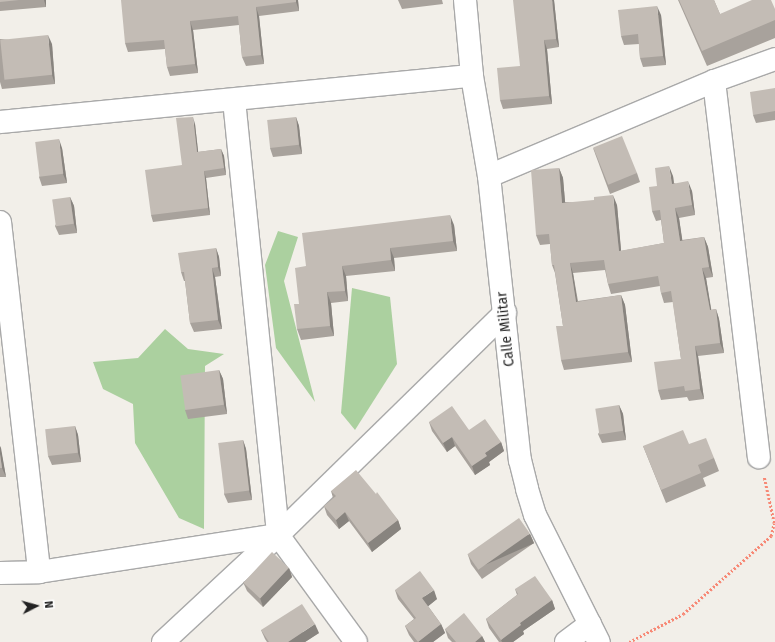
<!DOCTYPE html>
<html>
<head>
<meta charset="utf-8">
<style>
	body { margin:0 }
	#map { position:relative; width:775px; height:642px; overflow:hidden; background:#f2efe9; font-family:"Fira Sans",sans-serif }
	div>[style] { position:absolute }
	.forest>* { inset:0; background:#abd09f }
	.path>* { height:2.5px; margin-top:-1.25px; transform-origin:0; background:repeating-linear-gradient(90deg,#f78875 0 2px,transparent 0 4px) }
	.roads { filter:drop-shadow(1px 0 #a9a9a9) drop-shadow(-1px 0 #a9a9a9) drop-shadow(0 1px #a9a9a9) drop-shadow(0 -1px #a9a9a9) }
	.minor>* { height:22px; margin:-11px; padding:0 11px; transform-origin:11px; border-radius:11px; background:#fff }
	.wall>* { inset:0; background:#a8a29c }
	.shaded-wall>* { inset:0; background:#88847f; transform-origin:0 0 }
	.building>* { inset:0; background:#c3bcb5; transform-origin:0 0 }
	span { translate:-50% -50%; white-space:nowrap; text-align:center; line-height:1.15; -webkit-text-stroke:4px #fff; paint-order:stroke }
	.street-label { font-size:14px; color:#222 }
	.north { position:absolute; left:16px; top:586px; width:40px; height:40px; -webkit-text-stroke:3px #fff; paint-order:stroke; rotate:84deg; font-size:11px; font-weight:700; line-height:16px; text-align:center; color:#222 }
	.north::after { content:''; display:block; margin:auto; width:14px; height:18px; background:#222; clip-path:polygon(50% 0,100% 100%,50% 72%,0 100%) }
</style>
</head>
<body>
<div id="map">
	<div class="forest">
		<i style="clip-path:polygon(278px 231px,298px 237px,284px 281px,315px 402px,276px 348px,265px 265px)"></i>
		<i style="clip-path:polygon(352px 288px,390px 297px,397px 364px,355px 430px,341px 413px)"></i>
		<i style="clip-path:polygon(165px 329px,188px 349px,224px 354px,205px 366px,204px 529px,179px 518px,135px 443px,133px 404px,103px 389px,93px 362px,138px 358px)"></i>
	</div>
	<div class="path">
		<i style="left:629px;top:642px;width:61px;rotate:-27.4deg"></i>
		<i style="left:683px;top:614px;width:118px;rotate:-41.6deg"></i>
		<i style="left:771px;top:536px;width:13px;rotate:-77deg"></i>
		<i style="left:774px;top:523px;width:47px;rotate:-102.3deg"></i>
	</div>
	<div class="roads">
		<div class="minor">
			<i style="left:465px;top:0;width:76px;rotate:84.7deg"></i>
			<i style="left:472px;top:76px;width:101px;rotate:80.4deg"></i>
			<i style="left:489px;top:176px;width:286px;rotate:83.8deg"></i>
			<i style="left:520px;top:460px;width:30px;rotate:76deg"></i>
			<i style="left:527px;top:489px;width:27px;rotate:73deg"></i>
			<i style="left:535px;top:515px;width:142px;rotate:63.3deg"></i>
			<i style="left:714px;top:81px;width:379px;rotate:83.2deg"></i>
			<i style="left:234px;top:100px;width:437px;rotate:84.2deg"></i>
			<i style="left:278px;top:535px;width:132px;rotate:53.9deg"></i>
			<i style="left:0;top:122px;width:474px;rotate:-5.6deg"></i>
			<i style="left:489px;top:176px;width:244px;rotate:-22.9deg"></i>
			<i style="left:714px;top:81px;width:65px;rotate:-19.8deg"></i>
			<i style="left:0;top:222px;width:352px;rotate:83.6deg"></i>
			<i style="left:0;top:573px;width:39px;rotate:-1deg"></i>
			<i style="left:39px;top:572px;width:242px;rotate:-8.8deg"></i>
			<i style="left:163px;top:642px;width:157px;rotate:-42.9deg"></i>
			<i style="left:278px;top:535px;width:318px;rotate:-44.4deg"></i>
			<i style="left:566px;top:642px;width:30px;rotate:-37deg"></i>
		</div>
	</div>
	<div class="wall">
		<i style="clip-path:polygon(0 0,46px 0,46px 7px,0 11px)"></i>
		<i style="clip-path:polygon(125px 0,298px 0,299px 11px,259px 16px,264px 64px,246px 66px,242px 57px,239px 25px,193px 30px,198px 73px,170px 76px,167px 67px,165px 49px,128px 52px,125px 43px)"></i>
		<i style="clip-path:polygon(398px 0,442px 0,443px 4px,402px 9px)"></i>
		<i style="clip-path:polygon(554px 0,559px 47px,547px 49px,552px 104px,503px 109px,500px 100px,520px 66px)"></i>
		<i style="clip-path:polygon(678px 0,714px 0,720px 14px,775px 9px,775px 38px,707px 66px)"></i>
		<i style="clip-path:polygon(661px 15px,666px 65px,643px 67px,640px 58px,639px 44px,624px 45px,621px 36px)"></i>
		<i style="clip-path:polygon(0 39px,52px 44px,55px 84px,2px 89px,0 82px)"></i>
		<i style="clip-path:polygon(775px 88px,775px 120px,756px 123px,753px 115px)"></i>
		<i style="clip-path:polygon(296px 117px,299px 126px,302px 154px,273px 157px,270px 148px)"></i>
		<i style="clip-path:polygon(195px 124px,198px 152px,221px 149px,224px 156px,226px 175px,206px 178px,210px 215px,153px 222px,151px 215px,182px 165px)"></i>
		<i style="clip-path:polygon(62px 148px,67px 183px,42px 186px,39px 177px)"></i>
		<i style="clip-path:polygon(593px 148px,637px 173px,640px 182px,610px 194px)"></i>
		<i style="clip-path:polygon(559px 168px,563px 178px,565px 202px,617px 205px,621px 251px,664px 243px,661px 220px,656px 221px,652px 211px,657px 186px,673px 176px,674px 183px,692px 191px,695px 215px,679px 218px,682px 240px,704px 237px,708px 247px,713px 277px,706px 278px,711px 310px,716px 309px,719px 319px,724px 353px,698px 356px,704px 399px,689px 401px,687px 397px,661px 400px,658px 390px,681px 359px,673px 302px,664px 303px,661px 293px,660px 286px,611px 294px,608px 284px,605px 270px,573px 273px,578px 301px,621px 295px,625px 305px,632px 362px,564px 370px,561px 360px,563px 326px,555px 273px,552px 265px,550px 244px,540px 245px,536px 235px)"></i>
		<i style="clip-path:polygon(70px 197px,74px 206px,77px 233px,59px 235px,55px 226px)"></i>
		<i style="clip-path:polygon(454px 225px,457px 251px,394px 258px,395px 271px,346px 276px,348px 301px,331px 303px,334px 336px,301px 340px,297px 329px,299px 304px,306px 266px)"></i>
		<i style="clip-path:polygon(216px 248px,219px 257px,221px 276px,215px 277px,222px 329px,194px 332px,190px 323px,185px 281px,184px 281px,181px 272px)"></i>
		<i style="clip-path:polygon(219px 370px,223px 379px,227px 414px,188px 419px,185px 410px)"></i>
		<i style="clip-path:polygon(619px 405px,623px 414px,626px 440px,602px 443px,598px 434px)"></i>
		<i style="clip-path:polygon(429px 422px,469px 430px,501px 442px,504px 451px,489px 462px,490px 465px,475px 475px,455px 446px,447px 452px,432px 431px)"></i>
		<i style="clip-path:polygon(75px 426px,78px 435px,81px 462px,52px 465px,48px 456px)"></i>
		<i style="clip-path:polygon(243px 440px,246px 449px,252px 500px,228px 503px,224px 494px)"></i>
		<i style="clip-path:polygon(689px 444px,714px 458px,719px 471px,703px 478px,706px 486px,666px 503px,643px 446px)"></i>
		<i style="clip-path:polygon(0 446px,6px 477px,0 477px)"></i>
		<i style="clip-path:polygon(331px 491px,376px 494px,398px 520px,401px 529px,372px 552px,349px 521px,339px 529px,327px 515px,324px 506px,333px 498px)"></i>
		<i style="clip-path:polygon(530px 534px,534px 543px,482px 579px,471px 564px,468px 555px)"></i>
		<i style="clip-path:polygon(289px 568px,292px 577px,263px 607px,247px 591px,243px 582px)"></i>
		<i style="clip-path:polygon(515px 589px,552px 600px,555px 609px,523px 631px,524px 634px,513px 642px,499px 642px,489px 628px,486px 619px,517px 595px)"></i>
		<i style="clip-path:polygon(395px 590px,437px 599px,428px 606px,441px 624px,445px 633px,433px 642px,414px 642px,409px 635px,405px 626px,414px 619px,398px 599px)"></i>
		<i style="clip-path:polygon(445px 629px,482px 636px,485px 642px,452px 642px,448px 638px)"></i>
		<i style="clip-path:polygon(261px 630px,319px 633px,305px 642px,267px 642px,265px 639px)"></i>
	</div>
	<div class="shaded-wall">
		<i style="clip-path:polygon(44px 0,46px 0,46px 7px)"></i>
		<i style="clip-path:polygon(296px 0,298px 0,299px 11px,296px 2px)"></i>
		<i style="clip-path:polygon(552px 0,554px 0,559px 47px,556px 39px)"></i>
		<i style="clip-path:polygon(657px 6px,661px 15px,666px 65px,663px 56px)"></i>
		<i style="clip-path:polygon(256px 7px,259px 16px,264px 64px,261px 55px)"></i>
		<i style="clip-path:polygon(190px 21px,193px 30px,198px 73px,195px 64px)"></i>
		<i style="clip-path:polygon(48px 35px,52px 44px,55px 84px,52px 75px)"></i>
		<i style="clip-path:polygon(544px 40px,547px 49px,552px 104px,549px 96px)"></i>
		<i style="clip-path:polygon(193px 117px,195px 124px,199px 159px,197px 152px)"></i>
		<i style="clip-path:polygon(296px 117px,299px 126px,302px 154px,299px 145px)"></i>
		<i style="clip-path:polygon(59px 139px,62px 148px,67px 183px,63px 174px)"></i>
		<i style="clip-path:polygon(221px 149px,224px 156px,226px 175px,224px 168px)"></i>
		<i style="clip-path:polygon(669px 166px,673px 176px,675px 194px,672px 184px)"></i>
		<i style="clip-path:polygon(559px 168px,563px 178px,566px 213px,562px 203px)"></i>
		<i style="clip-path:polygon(204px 171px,206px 178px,210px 215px,208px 208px)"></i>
		<i style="clip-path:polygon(688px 181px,692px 191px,695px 215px,692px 205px)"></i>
		<i style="clip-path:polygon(613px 195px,617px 205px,622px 261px,619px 251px)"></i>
		<i style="clip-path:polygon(70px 197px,74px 206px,77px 233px,74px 224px)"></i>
		<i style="clip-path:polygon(675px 208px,679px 218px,684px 251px,680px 241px)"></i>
		<i style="clip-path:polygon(450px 215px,454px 225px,457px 251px,453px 241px)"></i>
		<i style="clip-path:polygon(704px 237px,708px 247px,713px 277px,709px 267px)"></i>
		<i style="clip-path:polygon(216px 248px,219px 257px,221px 276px,218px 267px)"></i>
		<i style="clip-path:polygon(390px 248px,394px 258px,395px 271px,391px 260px)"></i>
		<i style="clip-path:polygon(570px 263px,573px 273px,579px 312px,576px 302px)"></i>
		<i style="clip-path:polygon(342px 266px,346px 276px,348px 301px,345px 291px)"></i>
		<i style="clip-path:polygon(212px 268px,215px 277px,222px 329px,218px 320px)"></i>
		<i style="clip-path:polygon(702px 268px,706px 278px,713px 320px,710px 310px)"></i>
		<i style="clip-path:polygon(327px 292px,331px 303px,334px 336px,330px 326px)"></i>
		<i style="clip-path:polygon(621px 295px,625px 305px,632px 362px,628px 352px)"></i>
		<i style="clip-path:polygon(716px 309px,719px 319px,724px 353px,720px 343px)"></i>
		<i style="clip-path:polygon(695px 346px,698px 356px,704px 399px,700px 389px)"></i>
		<i style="clip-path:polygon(219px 370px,223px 379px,227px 414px,224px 405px)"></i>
		<i style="clip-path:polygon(619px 405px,623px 414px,626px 440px,623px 431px)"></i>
		<i style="clip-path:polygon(75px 426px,78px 435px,81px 462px,78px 453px)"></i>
		<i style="clip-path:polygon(452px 437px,455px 446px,447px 452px,443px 443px)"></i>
		<i style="clip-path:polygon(243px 440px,246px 449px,252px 500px,249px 491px)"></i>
		<i style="clip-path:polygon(501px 442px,504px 451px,489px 462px,490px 465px,475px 475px,472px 466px,485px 453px)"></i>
		<i style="clip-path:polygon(0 446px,1px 448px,6px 477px,2px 468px,0 454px)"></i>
		<i style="clip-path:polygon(345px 512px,349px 521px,339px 529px,336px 520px)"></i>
		<i style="clip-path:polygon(398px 520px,401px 529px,372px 552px,368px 543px)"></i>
		<i style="left:530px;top:534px;width:10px;height:62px;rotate:66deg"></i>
		<i style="clip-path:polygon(289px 568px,292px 577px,263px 607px,260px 598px)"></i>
		<i style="clip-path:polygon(434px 590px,437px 599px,426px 608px,422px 598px)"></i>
		<i style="clip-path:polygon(552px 600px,555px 609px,523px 631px,524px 634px,513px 642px,502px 642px,501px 640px,520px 623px)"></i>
		<i style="clip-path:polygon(315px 624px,319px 633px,305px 642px,288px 642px)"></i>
		<i style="clip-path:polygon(441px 624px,445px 633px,433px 642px,418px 642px)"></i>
		<i style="clip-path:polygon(482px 636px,485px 642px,475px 642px)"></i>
	</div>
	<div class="building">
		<i style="clip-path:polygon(0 0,19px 0,0 2px)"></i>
		<i style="clip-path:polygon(121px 0,296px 0,296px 2px,256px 7px,261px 55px,242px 57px,238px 16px,190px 21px,195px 64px,167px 67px,164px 40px,125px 43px)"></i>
		<i style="clip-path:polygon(513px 0,552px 0,556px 39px,544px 40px,549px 96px,500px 100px,497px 68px,520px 66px)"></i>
		<i style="clip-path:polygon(679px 0,714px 0,720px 14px,752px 0,771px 0,775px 9px,775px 20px,702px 51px)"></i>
		<i style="clip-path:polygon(657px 6px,663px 56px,640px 58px,638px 34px,621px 36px,618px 10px)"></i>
		<i style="left:48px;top:35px;width:40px;height:48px;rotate:84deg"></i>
		<i style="clip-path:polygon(775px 88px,775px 111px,753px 115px,750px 92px)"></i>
		<i style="clip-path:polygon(193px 117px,197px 152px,221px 149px,224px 168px,204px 171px,208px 208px,151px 215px,145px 170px,182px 165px,176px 118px)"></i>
		<i style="left:296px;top:117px;width:28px;height:29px;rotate:84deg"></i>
		<i style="left:622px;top:136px;width:40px;height:31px;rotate:68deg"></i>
		<i style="left:59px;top:139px;width:35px;height:24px;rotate:83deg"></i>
		<i style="clip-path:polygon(669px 166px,672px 184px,688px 181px,692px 205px,675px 208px,680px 241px,704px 237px,709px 267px,702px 268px,710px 310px,716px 309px,720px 343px,695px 346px,700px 389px,685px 391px,684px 386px,658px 390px,654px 362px,681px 359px,671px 291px,661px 293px,658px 276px,608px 284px,604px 260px,570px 263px,576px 302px,621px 295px,628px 352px,561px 360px,556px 326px,563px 326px,554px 265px,552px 265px,549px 234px,536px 235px,531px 170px,559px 168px,562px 203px,594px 200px,594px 197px,613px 195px,619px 251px,664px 243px,660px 210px,652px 211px,649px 187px,657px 186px,655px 168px)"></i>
		<i style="left:70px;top:197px;width:27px;height:18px;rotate:82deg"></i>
		<i style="clip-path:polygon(450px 215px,453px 241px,390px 248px,391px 260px,342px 266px,345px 291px,327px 292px,330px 326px,297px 329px,294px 304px,299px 304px,295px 268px,306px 266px,302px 233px)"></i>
		<i style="clip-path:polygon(216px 248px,218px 267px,212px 268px,218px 320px,190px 323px,184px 272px,181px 272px,178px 253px)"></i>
		<i style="left:219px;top:370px;width:35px;height:39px;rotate:82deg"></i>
		<i style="left:619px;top:405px;width:26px;height:24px;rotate:81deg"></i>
		<i style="clip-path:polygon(452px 406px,469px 430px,485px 419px,501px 442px,485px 453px,487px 456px,472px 466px,452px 437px,443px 443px,429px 422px)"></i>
		<i style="left:75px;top:426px;width:27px;height:30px;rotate:84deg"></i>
		<i style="clip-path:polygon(683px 430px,689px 444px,706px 438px,714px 458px,698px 465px,701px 473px,661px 490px,643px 446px)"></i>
		<i style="left:243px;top:440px;width:51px;height:25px;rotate:83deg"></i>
		<i style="clip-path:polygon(0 454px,2px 468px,0 468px)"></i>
		<i style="clip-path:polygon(356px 470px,376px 494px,377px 492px,398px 520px,368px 543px,345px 512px,336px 520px,324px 506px,336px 496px,331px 491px)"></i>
		<i style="left:519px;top:518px;width:19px;height:63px;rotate:55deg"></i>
		<i style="left:272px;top:552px;width:23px;height:42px;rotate:43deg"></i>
		<i style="clip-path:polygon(420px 571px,434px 590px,422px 598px,441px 624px,418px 642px,405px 626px,416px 618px,395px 590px)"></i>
		<i style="clip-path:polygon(535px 576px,552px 600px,520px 623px,521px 625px,501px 640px,486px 619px,518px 594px,515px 589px)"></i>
		<i style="clip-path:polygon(302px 604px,315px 624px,288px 642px,269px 642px,261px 630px)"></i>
		<i style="clip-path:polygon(464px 613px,482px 636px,475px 642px,456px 642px,445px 629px)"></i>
	</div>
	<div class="street-label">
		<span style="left:506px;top:329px;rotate:-96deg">Calle Militar</span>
	</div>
	<div class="north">N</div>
</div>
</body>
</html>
